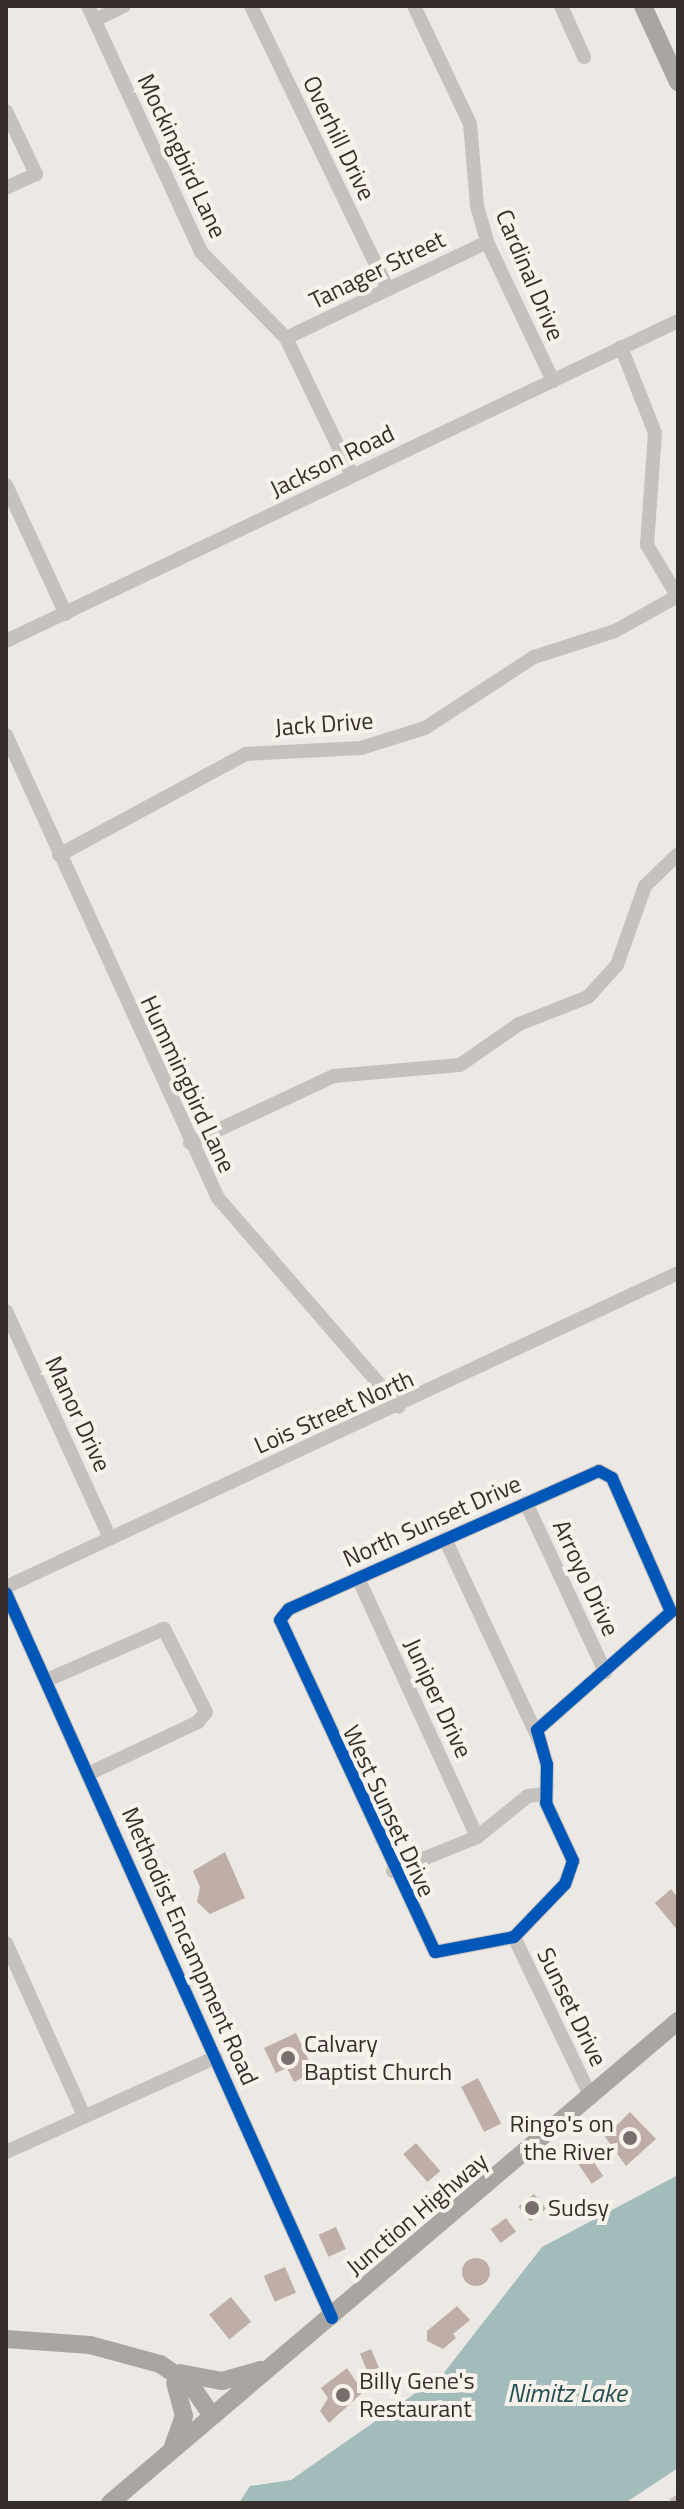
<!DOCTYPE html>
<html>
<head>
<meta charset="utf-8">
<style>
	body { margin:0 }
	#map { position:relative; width:684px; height:2509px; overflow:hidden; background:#ece8e4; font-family:"Titillium Web",sans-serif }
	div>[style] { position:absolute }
	.water>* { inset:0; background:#a2bcbb }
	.building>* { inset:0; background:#beaea7; transform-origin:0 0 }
	.round { border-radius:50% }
	.minor>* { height:14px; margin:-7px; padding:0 7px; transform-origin:7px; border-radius:7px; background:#c6c1bc }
	.major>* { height:18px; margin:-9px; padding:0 9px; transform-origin:9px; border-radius:9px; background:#aba5a1 }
	.cycleway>* { height:12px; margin:-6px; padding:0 6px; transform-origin:6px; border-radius:6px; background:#0057b8 }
	.dots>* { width:22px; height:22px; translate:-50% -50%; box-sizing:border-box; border:4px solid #f8f2ec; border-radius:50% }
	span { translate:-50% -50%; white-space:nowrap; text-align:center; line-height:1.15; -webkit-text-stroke:8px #f8f2ec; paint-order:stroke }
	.street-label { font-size:24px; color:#362e2b }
	.poi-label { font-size:24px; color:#362e2b }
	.left { translate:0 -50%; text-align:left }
	.right { translate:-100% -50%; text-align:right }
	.water-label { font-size:26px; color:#255153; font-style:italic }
	.frame { position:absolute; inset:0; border:8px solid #362e2b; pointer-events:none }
</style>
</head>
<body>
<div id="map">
	<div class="water">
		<i style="clip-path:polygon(678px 2175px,678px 2468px,625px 2503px,239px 2503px,250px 2486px,291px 2480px,443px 2374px,542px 2247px)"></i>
	</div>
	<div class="building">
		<i style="clip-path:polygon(225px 1852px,245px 1898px,210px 1914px,197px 1902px,200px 1887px,193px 1871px)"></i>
		<i style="clip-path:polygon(671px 1889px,678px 1898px,678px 1931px,655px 1903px)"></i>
		<i style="clip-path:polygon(296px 2033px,314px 2072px,294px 2082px,287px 2068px,276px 2073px,264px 2048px)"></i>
		<i style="left:478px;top:2078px;width:51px;height:19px;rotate:63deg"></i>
		<i style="clip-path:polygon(630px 2112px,656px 2139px,626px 2166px,605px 2137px)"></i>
		<i style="left:416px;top:2143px;width:37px;height:17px;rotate:49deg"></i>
		<i style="left:587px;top:2152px;width:29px;height:14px;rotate:56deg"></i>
		<i style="left:534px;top:2194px;width:19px;height:20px;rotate:51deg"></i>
		<i style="left:506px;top:2218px;width:17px;height:19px;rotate:54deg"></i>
		<i style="left:336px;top:2227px;width:24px;height:19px;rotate:66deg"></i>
		<i class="round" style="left:462px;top:2258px;width:28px;height:28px"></i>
		<i style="left:285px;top:2267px;width:28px;height:23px;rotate:67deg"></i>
		<i style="left:231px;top:2297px;width:32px;height:28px;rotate:51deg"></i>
		<i style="clip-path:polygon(457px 2306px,470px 2320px,453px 2334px,456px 2338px,443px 2349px,427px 2341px,427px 2331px)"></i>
		<i style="left:371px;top:2349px;width:25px;height:12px;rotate:67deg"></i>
		<i style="clip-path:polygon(347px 2368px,363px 2392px,329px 2423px,320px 2411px,328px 2398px,321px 2388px)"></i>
	</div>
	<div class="minor">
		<i style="left:88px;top:6px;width:271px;rotate:65.3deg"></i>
		<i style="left:201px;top:252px;width:121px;rotate:45.3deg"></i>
		<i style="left:286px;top:338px;width:152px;rotate:64.3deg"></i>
		<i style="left:251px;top:6px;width:314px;rotate:64.2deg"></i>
		<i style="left:414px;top:6px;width:131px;rotate:64.6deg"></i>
		<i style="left:470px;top:124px;width:82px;rotate:85.1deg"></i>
		<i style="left:477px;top:206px;width:37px;rotate:74deg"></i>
		<i style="left:487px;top:242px;width:154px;rotate:64.6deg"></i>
		<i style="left:561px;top:6px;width:56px;rotate:65.7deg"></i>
		<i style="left:95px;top:20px;width:32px;rotate:-26deg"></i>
		<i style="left:6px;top:111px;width:70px;rotate:64.5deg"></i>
		<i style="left:36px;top:174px;width:33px;rotate:155deg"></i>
		<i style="left:286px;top:338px;width:223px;rotate:-25.5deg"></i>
		<i style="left:621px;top:347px;width:92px;rotate:68.4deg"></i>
		<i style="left:655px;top:433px;width:112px;rotate:94.1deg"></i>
		<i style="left:647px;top:545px;width:61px;rotate:59.2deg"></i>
		<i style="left:6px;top:485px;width:142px;rotate:65.1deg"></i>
		<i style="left:6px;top:641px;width:744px;rotate:-25.46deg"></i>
		<i style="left:6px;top:735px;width:509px;rotate:65.4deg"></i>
		<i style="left:218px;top:1198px;width:276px;rotate:49.1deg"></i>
		<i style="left:59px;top:855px;width:213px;rotate:-28.4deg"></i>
		<i style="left:246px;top:754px;width:115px;rotate:-3deg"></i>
		<i style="left:361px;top:748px;width:67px;rotate:-17.4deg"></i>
		<i style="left:425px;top:728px;width:130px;rotate:-33.1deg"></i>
		<i style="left:534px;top:657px;width:85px;rotate:-17.8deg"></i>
		<i style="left:615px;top:631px;width:72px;rotate:-29.1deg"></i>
		<i style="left:190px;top:1143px;width:159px;rotate:-25deg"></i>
		<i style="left:334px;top:1076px;width:126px;rotate:-5deg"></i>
		<i style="left:460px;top:1065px;width:72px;rotate:-34.8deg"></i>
		<i style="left:519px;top:1024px;width:74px;rotate:-21.4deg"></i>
		<i style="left:588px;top:997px;width:43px;rotate:-47.8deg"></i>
		<i style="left:617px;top:965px;width:84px;rotate:-70.5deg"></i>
		<i style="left:645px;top:886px;width:46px;rotate:-44.1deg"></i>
		<i style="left:6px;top:1311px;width:247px;rotate:65.4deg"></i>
		<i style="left:599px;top:1471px;width:15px;rotate:28deg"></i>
		<i style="left:612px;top:1478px;width:146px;rotate:66.2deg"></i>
		<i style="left:671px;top:1612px;width:179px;rotate:138.6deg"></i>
		<i style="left:537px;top:1730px;width:35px;rotate:74deg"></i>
		<i style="left:547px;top:1764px;width:39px;rotate:91deg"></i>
		<i style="left:546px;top:1803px;width:64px;rotate:65deg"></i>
		<i style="left:573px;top:1861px;width:24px;rotate:109deg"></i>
		<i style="left:565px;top:1884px;width:74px;rotate:133.9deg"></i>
		<i style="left:514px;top:1937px;width:80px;rotate:169.2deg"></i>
		<i style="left:435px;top:1952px;width:366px;rotate:-115deg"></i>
		<i style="left:280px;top:1620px;width:14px;rotate:-51deg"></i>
		<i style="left:289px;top:1609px;width:339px;rotate:-24deg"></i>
		<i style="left:526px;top:1503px;width:187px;rotate:64.9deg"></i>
		<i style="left:445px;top:1539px;width:222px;rotate:64.9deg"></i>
		<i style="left:358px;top:1578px;width:285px;rotate:65.3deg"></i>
		<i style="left:6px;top:1587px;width:742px;rotate:-25.04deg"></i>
		<i style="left:6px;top:1593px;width:795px;rotate:65.79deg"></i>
		<i style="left:47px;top:1680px;width:128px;rotate:-23.6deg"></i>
		<i style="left:164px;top:1629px;width:93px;rotate:63.2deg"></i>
		<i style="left:206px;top:1712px;width:13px;rotate:129deg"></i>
		<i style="left:198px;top:1722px;width:122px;rotate:154.7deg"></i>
		<i style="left:393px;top:1871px;width:91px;rotate:-22deg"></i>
		<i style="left:477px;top:1837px;width:65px;rotate:-38.8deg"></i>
		<i style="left:528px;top:1796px;width:16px;rotate:-7deg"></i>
		<i style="left:514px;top:1937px;width:178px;rotate:64.3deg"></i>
		<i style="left:6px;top:1943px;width:190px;rotate:65.7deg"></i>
		<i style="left:6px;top:2152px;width:230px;rotate:-24.3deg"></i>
		<i style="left:676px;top:2503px;width:2px;rotate:-27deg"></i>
	</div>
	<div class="major">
		<i style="left:643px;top:6px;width:84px;rotate:65.3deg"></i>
		<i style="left:6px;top:2339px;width:84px;rotate:4.1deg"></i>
		<i style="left:90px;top:2345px;width:73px;rotate:15.2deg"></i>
		<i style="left:160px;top:2364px;width:37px;rotate:34deg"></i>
		<i style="left:191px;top:2385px;width:37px;rotate:56deg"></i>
		<i style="left:180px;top:2373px;width:43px;rotate:10.8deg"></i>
		<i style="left:222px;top:2381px;width:40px;rotate:-16deg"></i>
		<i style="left:172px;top:2449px;width:35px;rotate:-70deg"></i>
		<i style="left:184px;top:2416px;width:34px;rotate:-105deg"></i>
		<i style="left:110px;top:2503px;width:745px;rotate:-40.32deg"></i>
	</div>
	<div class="cycleway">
		<i style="left:599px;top:1471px;width:15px;rotate:28deg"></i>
		<i style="left:612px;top:1478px;width:146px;rotate:66.2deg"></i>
		<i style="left:671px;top:1612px;width:179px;rotate:138.6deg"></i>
		<i style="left:537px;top:1730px;width:35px;rotate:74deg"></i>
		<i style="left:547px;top:1764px;width:39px;rotate:91deg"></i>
		<i style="left:546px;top:1803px;width:64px;rotate:65deg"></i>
		<i style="left:573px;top:1861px;width:24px;rotate:109deg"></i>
		<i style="left:565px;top:1884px;width:74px;rotate:133.9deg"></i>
		<i style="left:514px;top:1937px;width:80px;rotate:169.2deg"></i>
		<i style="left:435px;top:1952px;width:366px;rotate:-115deg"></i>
		<i style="left:280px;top:1620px;width:14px;rotate:-51deg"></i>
		<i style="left:289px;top:1609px;width:339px;rotate:-24deg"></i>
		<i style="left:6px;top:1593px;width:795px;rotate:65.79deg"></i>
	</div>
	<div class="dots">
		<i style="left:288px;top:2058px;background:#766f6c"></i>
		<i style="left:630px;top:2138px;background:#766f6c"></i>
		<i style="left:532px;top:2208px;background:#766f6c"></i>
		<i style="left:343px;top:2395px;background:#766f6c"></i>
	</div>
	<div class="street-label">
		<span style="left:339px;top:138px;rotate:64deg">Overhill Drive</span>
		<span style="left:182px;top:156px;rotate:65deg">Mockingbird Lane</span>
		<span style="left:377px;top:270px;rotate:-26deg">Tanager Street</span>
		<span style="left:530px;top:275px;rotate:67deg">Cardinal Drive</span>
		<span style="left:332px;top:461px;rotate:-26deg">Jackson Road</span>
		<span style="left:324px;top:724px;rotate:-4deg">Jack Drive</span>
		<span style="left:188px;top:1084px;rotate:65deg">Hummingbird Lane</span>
		<span style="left:334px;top:1412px;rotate:-24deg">Lois Street North</span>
		<span style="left:78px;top:1414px;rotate:65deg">Manor Drive</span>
		<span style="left:432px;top:1521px;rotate:-24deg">North Sunset Drive</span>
		<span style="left:586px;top:1578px;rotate:65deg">Arroyo Drive</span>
		<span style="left:438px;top:1698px;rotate:65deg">Juniper Drive</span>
		<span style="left:389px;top:1811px;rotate:65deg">West Sunset Drive</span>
		<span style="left:190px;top:1946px;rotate:66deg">Methodist Encampment Road</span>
		<span style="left:572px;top:2007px;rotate:64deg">Sunset Drive</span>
		<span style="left:417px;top:2214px;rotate:-40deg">Junction Highway</span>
	</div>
	<div class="poi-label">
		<span class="left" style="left:304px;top:2058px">Calvary<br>Baptist Church</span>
		<span class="right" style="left:614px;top:2138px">Ringo's on<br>the River</span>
		<span class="left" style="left:548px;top:2208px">Sudsy</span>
		<span class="left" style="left:359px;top:2395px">Billy Gene's<br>Restaurant</span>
	</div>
	<div class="water-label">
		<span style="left:567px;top:2393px">Nimitz Lake</span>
	</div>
	<div class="frame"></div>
</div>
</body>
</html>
